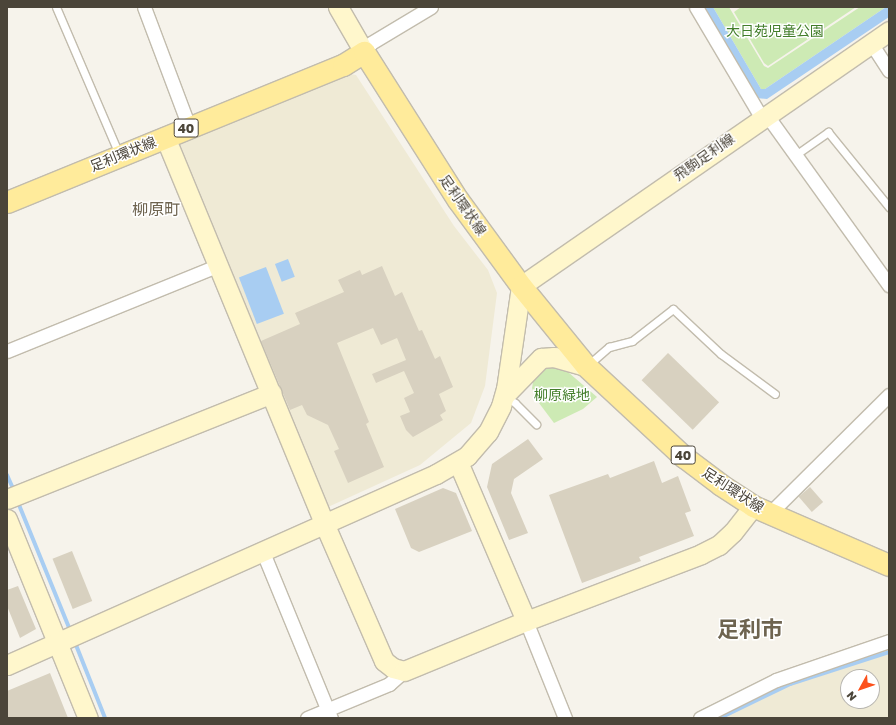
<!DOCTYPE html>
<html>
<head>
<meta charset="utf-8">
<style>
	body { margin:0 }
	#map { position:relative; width:896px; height:725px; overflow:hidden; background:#f6f3eb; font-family:"Golos Text","Noto Sans JP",sans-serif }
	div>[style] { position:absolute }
	.education>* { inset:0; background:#efead5 }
	.green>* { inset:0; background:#cdeab4 }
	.water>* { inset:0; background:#a8cdf2; transform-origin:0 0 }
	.stream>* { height:4px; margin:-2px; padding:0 2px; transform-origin:2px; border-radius:2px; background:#a8cdf2 }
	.building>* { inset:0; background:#d8d1c0; transform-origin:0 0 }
	.roads { filter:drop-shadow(1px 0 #c2bcad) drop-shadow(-1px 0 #c2bcad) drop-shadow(0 1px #c2bcad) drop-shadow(0 -1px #c2bcad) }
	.lane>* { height:7px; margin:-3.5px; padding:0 3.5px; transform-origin:3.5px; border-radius:3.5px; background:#fff }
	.street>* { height:13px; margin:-6.5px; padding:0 6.5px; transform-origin:6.5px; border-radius:6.5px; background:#fff }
	.secondary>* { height:19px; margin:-9.5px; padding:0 9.5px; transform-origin:9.5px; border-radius:9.5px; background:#fff7cc }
	.primary>* { height:21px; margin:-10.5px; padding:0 10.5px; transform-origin:10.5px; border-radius:10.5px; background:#ffeb9b }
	span { translate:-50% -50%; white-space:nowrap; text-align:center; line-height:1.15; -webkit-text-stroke:3px #fff; paint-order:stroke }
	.shield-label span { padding:1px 3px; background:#fff; border:1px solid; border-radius:3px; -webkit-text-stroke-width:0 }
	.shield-label { font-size:13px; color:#4b4539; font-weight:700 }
	.park-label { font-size:14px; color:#427e2a }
	.street-label { font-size:14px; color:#4b4539 }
	.quarter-label { font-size:16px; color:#6e6450 }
	.town-label { font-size:22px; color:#6e6450; font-weight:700 }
	.frame { position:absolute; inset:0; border:8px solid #4b4539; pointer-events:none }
	.north { position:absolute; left:840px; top:669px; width:40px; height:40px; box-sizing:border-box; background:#fff; border:1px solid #b7b5b0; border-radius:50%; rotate:230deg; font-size:11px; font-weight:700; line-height:16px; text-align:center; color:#4b4539 }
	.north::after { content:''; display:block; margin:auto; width:14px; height:18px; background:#fc511c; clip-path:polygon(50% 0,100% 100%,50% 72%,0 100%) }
</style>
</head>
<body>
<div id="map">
	<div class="education">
		<i style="clip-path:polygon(344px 73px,356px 75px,454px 226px,488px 270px,497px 293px,485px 386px,471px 423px,420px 465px,328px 507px,176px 149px,182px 140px)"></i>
		<i style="clip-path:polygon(evenodd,889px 649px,889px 718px,715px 718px,743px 703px,889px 649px,848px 677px,872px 677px,872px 701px,848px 701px,848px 677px)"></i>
	</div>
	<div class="green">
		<i style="clip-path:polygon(713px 7px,729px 7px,764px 66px,768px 68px,860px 7px,886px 7px,765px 89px,761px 89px)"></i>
		<i style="clip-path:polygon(741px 7px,856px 7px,768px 66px,764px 63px,734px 12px)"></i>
		<i style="clip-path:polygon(542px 366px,561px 366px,597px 397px,583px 409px,554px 423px,536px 399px,532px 388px,535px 371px)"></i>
	</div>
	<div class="water">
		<i style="clip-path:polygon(702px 7px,713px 7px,761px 89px,765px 89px,886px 7px,889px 7px,889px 17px,767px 99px,756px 98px)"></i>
		<i style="left:288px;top:259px;width:19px;height:14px;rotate:69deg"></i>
		<i style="left:266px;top:267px;width:50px;height:29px;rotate:69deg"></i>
	</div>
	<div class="stream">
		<i style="left:7px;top:475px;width:17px;rotate:66deg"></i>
		<i style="left:17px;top:500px;width:143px;rotate:67.8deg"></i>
		<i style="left:74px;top:640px;width:84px;rotate:68.3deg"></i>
		<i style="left:720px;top:718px;width:78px;rotate:-25.9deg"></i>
		<i style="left:790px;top:684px;width:104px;rotate:-17.9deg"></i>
	</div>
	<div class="building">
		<i style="clip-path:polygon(382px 266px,395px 296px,402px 292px,419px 331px,422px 330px,435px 359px,440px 356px,453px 387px,439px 394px,446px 411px,440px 415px,443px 420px,413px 437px,406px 430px,400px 416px,410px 412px,404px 398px,414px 393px,404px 371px,376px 383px,372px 374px,406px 360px,397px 338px,381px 345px,373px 328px,337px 343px,369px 422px,366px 424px,384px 467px,348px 483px,334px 451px,339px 449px,328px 425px,307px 415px,302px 405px,290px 410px,261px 341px,300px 324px,295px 313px,344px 292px,338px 280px,360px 270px,362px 275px)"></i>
		<i style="left:668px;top:353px;width:71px;height:38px;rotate:44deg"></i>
		<i style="clip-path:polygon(528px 439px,543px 459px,514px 479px,511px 493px,528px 533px,509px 540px,487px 487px,492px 464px)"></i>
		<i style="clip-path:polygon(654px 461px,662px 483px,678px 476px,691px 511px,685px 513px,694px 536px,639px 557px,641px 561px,582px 583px,549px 495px,608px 474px,610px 478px)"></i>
		<i style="left:810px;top:487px;width:20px;height:15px;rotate:49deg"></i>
		<i style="clip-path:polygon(443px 488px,456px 493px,472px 531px,419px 552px,411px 548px,395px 509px)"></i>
		<i style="left:72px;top:551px;width:54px;height:21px;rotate:68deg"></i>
		<i style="clip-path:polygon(18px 586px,36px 629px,20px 638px,7px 606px,7px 590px)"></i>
		<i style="clip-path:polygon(50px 673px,68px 718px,7px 718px,7px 691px)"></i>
	</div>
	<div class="roads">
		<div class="lane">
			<i style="left:56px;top:7px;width:160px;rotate:66.8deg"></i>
			<i style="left:794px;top:156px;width:42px;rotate:-35.2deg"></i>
			<i style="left:828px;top:132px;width:97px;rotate:50.9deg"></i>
			<i style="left:588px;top:365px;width:28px;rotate:-41deg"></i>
			<i style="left:609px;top:347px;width:24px;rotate:-15deg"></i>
			<i style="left:632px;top:341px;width:52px;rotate:-38deg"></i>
			<i style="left:673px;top:309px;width:66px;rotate:43.2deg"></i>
			<i style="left:721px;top:354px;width:67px;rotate:36.5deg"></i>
			<i style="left:504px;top:396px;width:13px;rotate:32deg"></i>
			<i style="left:515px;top:403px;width:30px;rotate:45deg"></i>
		</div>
		<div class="street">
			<i style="left:144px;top:7px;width:128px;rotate:69.4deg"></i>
			<i style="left:696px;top:7px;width:128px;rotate:59.4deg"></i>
			<i style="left:871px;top:43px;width:33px;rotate:57deg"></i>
			<i style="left:364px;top:52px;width:11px;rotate:-52deg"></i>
			<i style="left:371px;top:43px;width:70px;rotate:-31deg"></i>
			<i style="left:766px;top:114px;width:211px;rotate:54.3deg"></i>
			<i style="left:7px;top:351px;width:229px;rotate:-22.1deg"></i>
			<i style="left:769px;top:514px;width:169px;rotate:-44.8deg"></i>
			<i style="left:262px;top:550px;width:182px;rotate:67.7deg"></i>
			<i style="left:526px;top:621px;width:105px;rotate:68.1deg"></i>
			<i style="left:307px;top:718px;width:89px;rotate:-22.5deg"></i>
			<i style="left:389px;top:684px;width:20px;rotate:-41deg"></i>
			<i style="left:700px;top:718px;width:85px;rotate:-26.6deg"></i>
			<i style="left:776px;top:680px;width:120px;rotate:-19deg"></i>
		</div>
		<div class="secondary">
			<i style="left:338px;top:7px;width:52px;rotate:60deg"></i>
			<i style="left:165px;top:137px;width:417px;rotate:67.6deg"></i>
			<i style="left:324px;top:523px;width:150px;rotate:66.5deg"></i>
			<i style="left:384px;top:661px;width:11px;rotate:38deg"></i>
			<i style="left:393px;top:668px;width:11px;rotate:15deg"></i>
			<i style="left:404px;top:671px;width:132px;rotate:-22.3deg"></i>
			<i style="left:526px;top:621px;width:187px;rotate:-20.9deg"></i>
			<i style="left:701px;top:554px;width:20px;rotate:-27deg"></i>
			<i style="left:719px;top:545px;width:19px;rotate:-43deg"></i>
			<i style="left:733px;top:532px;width:33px;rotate:-52deg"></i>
			<i style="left:505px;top:395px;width:52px;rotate:-45.8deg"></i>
			<i style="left:541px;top:358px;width:13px;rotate:-4deg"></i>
			<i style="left:554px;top:357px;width:33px;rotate:16deg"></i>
			<i style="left:458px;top:462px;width:173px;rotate:66.8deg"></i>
			<i style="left:7px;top:499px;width:285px;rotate:-21.8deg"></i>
			<i style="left:7px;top:519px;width:215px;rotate:67.9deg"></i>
			<i style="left:7px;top:665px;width:470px;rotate:-24deg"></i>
			<i style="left:436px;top:474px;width:36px;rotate:-30deg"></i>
			<i style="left:467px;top:456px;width:32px;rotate:-49deg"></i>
			<i style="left:488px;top:432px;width:29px;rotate:-63deg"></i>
			<i style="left:501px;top:406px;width:18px;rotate:-74deg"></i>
			<i style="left:506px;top:389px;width:104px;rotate:-81.7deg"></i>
			<i style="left:521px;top:286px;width:448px;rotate:-34.7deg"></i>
		</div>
		<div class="primary">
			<i style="left:7px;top:202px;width:363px;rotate:-22.2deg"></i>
			<i style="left:343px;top:65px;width:25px;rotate:-32deg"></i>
			<i style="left:364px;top:52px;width:175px;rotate:57.6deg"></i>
			<i style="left:458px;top:200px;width:107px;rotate:53.8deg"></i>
			<i style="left:521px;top:286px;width:103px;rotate:50.9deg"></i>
			<i style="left:586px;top:366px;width:134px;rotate:42.9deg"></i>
			<i style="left:684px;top:457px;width:46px;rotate:37.1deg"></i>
			<i style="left:721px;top:485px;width:38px;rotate:33deg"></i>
			<i style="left:753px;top:506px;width:148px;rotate:23.5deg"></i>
		</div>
	</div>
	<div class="shield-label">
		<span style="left:186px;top:128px">40</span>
		<span style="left:683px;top:455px">40</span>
	</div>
	<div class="park-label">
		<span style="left:775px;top:31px">大日苑児童公園</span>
		<span style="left:562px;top:395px">柳原緑地</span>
	</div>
	<div class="street-label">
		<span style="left:123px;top:154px;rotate:-22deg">足利環状線</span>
		<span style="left:704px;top:157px;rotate:-35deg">飛駒足利線</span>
		<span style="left:463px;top:205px;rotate:55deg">足利環状線</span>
		<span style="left:733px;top:490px;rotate:33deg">足利環状線</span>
	</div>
	<div class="quarter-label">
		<span style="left:156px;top:209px">柳原町</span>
	</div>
	<div class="town-label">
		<span style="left:750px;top:629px">足利市</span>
	</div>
	<div class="frame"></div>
	<div class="north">N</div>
</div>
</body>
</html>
